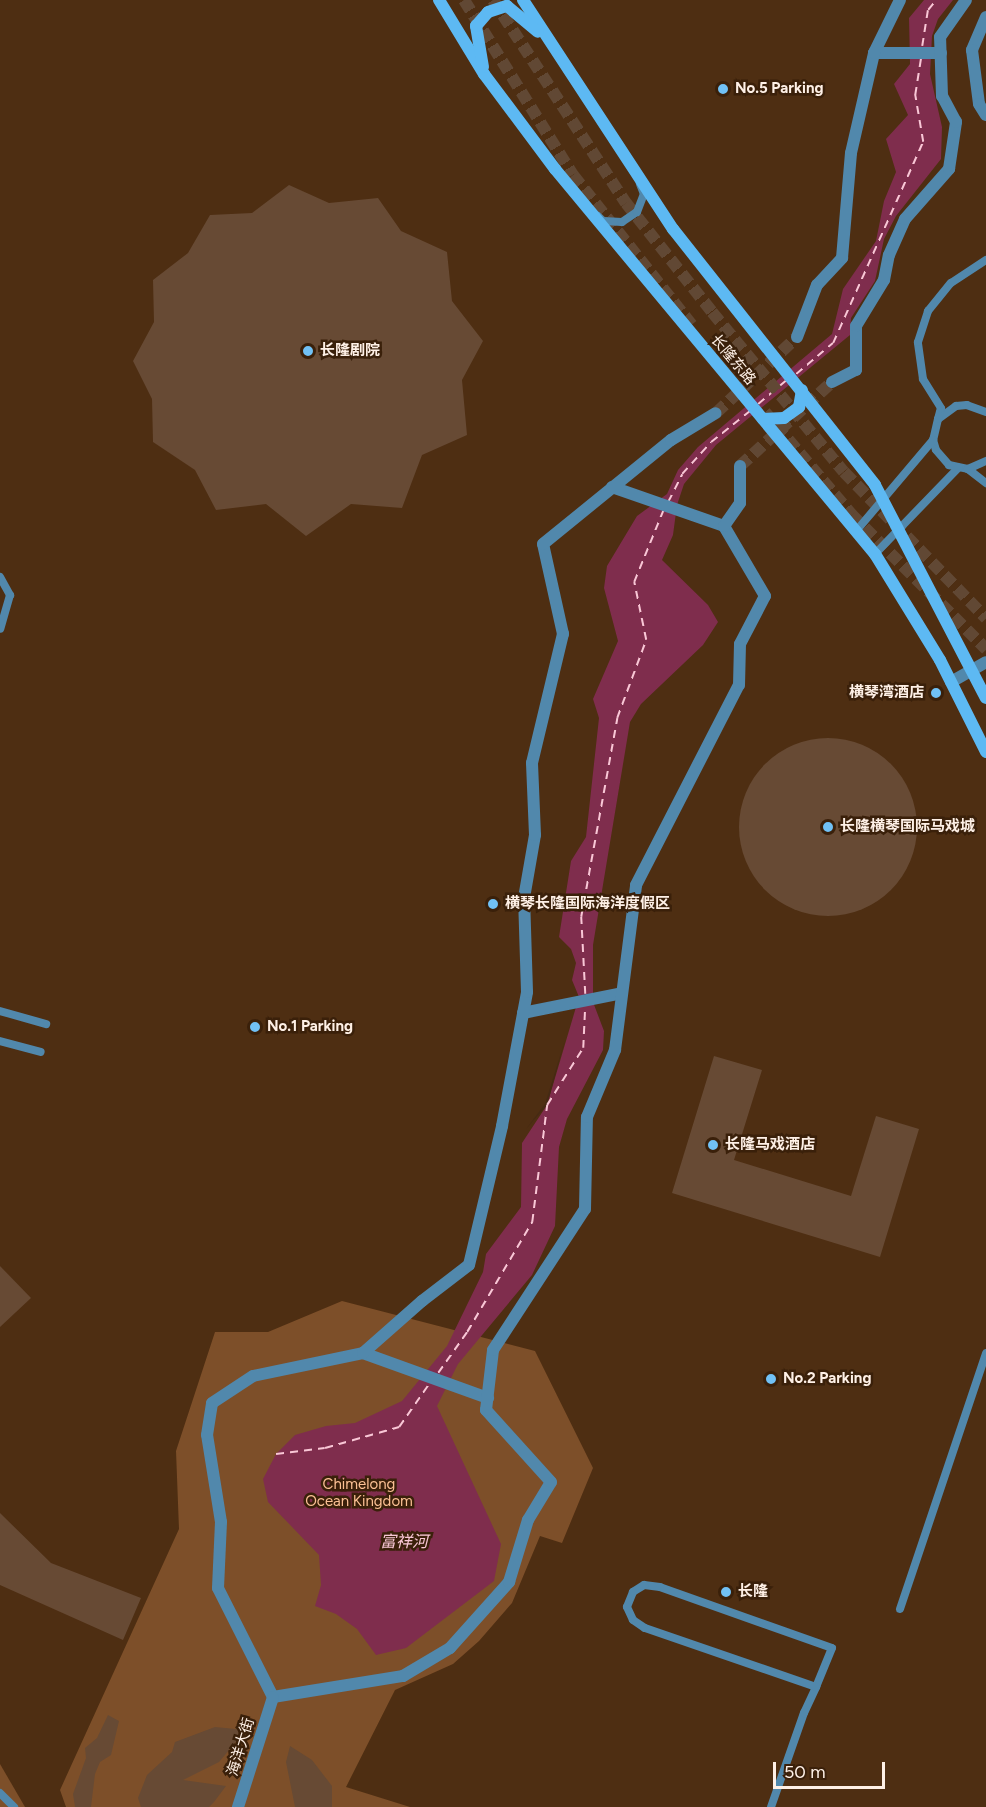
<!DOCTYPE html>
<html>
<head>
<meta charset="utf-8">
<style>
	body { margin:0 }
	#map { position:relative; width:986px; height:1807px; overflow:hidden; background:#452a14; font-family:Figtree,"Noto Sans SC",sans-serif }
	div>[style] { position:absolute }
	.built>* { inset:0; background:#4e2e12; transform-origin:0 0 }
	.green>* { inset:0; background:#7d4f29 }
	.water>* { inset:0; background:#7f2d4d }
	.pier>* { inset:0; background:#452a14 }
	.ferry>* { height:1.5px; margin-top:-0.75px; transform-origin:0; background:repeating-linear-gradient(90deg,#f9c7d6 0 8px,transparent 0 14px) }
	.building>* { inset:0; background:#674a34 }
	.round { border-radius:50% }
	.pedestrian-tunnel>* { height:12px; margin-top:-6px; transform-origin:0; background:repeating-linear-gradient(90deg,#614834 0 12px,transparent 0 18px) }
	.minor-tunnel>* { height:12px; margin-top:-6px; transform-origin:0; background:repeating-linear-gradient(90deg,#614834 0 12px,transparent 0 18px) }
	.service>* { height:8px; margin:-4px; padding:0 4px; transform-origin:4px; border-radius:4px; background:#5188ac }
	.pedestrian>* { height:12px; margin:-6px; padding:0 6px; transform-origin:6px; border-radius:6px; background:#5188ac }
	.minor>* { height:12px; margin:-6px; padding:0 6px; transform-origin:6px; border-radius:6px; background:#5188ac }
	.secondary>* { height:12px; margin:-6px; padding:0 6px; transform-origin:6px; border-radius:6px; background:#5db9f3 }
	.dots>* { width:16px; height:16px; translate:-50% -50%; box-sizing:border-box; border:3px solid #3a200a; border-radius:50% }
	span { translate:-50% -50%; white-space:nowrap; text-align:center; line-height:1.15; -webkit-text-stroke:5px #3a200a; paint-order:stroke }
	.poi-label { font-size:15px; color:#fef0e6; font-weight:700 }
	.left { translate:0 -50%; text-align:left }
	.right { translate:-100% -50%; text-align:right }
	.street-label { font-size:15px; color:#fef0e6 }
	.park-label { font-size:15px; color:#fcc195 }
	.water-label { font-size:16px; color:#f9c7d6; font-style:italic }
	.scale { position:absolute; left:773px; top:1762px; width:112px; height:27px; box-sizing:border-box; border:3px solid #fef0e6; border-top:0; padding-left:8px; font-size:18px; line-height:21px; white-space:nowrap; color:#fef0e6; -webkit-text-stroke:4px #3a200a; paint-order:stroke }
</style>
</head>
<body>
<div id="map">
	<div class="built">
		<i style="left:0;top:0;width:986px;height:1807px"></i>
	</div>
	<div class="green">
		<i style="clip-path:polygon(342px 1301px,535px 1351px,593px 1468px,562px 1543px,540px 1536px,512px 1603px,479px 1641px,453px 1664px,395px 1690px,346px 1787px,410px 1807px,66px 1807px,60px 1790px,179px 1529px,176px 1451px,215px 1332px,268px 1332px)"></i>
		<i style="clip-path:polygon(0 1764px,25px 1807px,0 1807px)"></i>
	</div>
	<div class="water">
		<i style="clip-path:polygon(924px 0,953px 0,938px 19px,932px 36px,930px 74px,942px 127px,941px 159px,896px 216px,884px 239px,875px 281px,851px 318px,850px 335px,716px 445px,684px 484px,677px 505px,673px 535px,662px 560px,708px 605px,718px 622px,703px 645px,641px 704px,630px 722px,593px 945px,593px 1002px,604px 1031px,603px 1050px,567px 1119px,559px 1147px,555px 1226px,532px 1275px,458px 1364px,437px 1406px,501px 1544px,494px 1581px,406px 1648px,376px 1655px,357px 1629px,336px 1614px,315px 1606px,321px 1585px,319px 1555px,268px 1502px,263px 1479px,276px 1454px,295px 1435px,326px 1426px,355px 1423px,402px 1401px,447px 1346px,483px 1272px,486px 1254px,521px 1207px,522px 1143px,547px 1105px,579px 997px,572px 980px,576px 963px,571px 949px,559px 937px,571px 861px,586px 837px,599px 718px,593px 699px,618px 641px,604px 588px,607px 566px,637px 516px,667px 494px,678px 470px,698px 447px,832px 334px,843px 289px,876px 241px,884px 201px,896px 172px,886px 139px,908px 115px,894px 84px,910px 64px,909px 18px)"></i>
	</div>
	<div class="pier">
		<i style="clip-path:polygon(565px 1040px,547px 1105px,526px 1129px,545px 1104px)"></i>
	</div>
	<div class="ferry">
		<i style="left:922px;top:46px;width:36px;rotate:-81deg"></i>
		<i style="left:928px;top:10px;width:13px;rotate:-51deg"></i>
		<i style="left:796px;top:374px;width:48px;rotate:-40deg"></i>
		<i style="left:833px;top:343px;width:220px;rotate:-65.9deg"></i>
		<i style="left:923px;top:142px;width:48px;rotate:-99.7deg"></i>
		<i style="left:915px;top:95px;width:38px;rotate:-81deg"></i>
		<i style="left:758px;top:404px;width:38px;rotate:-40deg"></i>
		<i style="left:668px;top:502px;width:31px;rotate:-63deg"></i>
		<i style="left:682px;top:474px;width:43px;rotate:-47.8deg"></i>
		<i style="left:711px;top:442px;width:50px;rotate:-38.5deg"></i>
		<i style="left:585px;top:994px;width:77px;rotate:-93deg"></i>
		<i style="left:581px;top:917px;width:202px;rotate:-79.7deg"></i>
		<i style="left:617px;top:718px;width:83px;rotate:-69.6deg"></i>
		<i style="left:646px;top:640px;width:59px;rotate:-101.7deg"></i>
		<i style="left:634px;top:582px;width:77px;rotate:-67.8deg"></i>
		<i style="left:438px;top:1373px;width:50px;rotate:-54.7deg"></i>
		<i style="left:467px;top:1332px;width:128px;rotate:-59.4deg"></i>
		<i style="left:532px;top:1222px;width:118px;rotate:-82.7deg"></i>
		<i style="left:547px;top:1105px;width:67px;rotate:-57.7deg"></i>
		<i style="left:583px;top:1048px;width:43px;rotate:-87.3deg"></i>
		<i style="left:276px;top:1454px;width:49px;rotate:-7deg"></i>
		<i style="left:325px;top:1448px;width:77px;rotate:-15.8deg"></i>
		<i style="left:399px;top:1427px;width:52px;rotate:-55.1deg"></i>
	</div>
	<div class="building">
		<i style="clip-path:polygon(289px 185px,329px 203px,378px 198px,401px 231px,447px 252px,452px 301px,483px 341px,462px 380px,467px 435px,422px 455px,402px 508px,351px 504px,306px 536px,266px 504px,216px 510px,195px 470px,153px 442px,152px 399px,133px 361px,154px 322px,153px 280px,188px 253px,210px 215px,252px 213px)"></i>
		<i class="round" style="left:739px;top:738px;width:178px;height:178px"></i>
		<i style="clip-path:polygon(714px 1056px,762px 1070px,734px 1160px,851px 1196px,876px 1116px,919px 1129px,880px 1257px,672px 1193px)"></i>
		<i style="clip-path:polygon(0 1266px,31px 1298px,0 1327px)"></i>
		<i style="clip-path:polygon(0 1513px,51px 1563px,141px 1598px,123px 1640px,0 1585px)"></i>
		<i style="clip-path:polygon(108px 1715px,119px 1721px,111px 1755px,100px 1762px,95px 1774px,91px 1807px,75px 1807px,73px 1794px,86px 1758px,85px 1748px,97px 1738px)"></i>
		<i style="clip-path:polygon(215px 1727px,246px 1730px,219px 1762px,183px 1780px,226px 1786px,214px 1802px,209px 1807px,141px 1807px,138px 1798px,147px 1775px,172px 1752px,175px 1742px)"></i>
		<i style="clip-path:polygon(290px 1746px,312px 1760px,332px 1786px,332px 1807px,295px 1807px,286px 1762px)"></i>
	</div>
	<div class="pedestrian-tunnel">
		<i style="left:716px;top:413px;width:111px;rotate:-43.2deg"></i>
		<i style="left:740px;top:466px;width:125px;rotate:-42.4deg"></i>
	</div>
	<div class="minor-tunnel">
		<i style="left:464px;top:0;width:206px;rotate:58.1deg"></i>
		<i style="left:573px;top:175px;width:191px;rotate:51.6deg"></i>
		<i style="left:493px;top:0;width:243px;rotate:56.8deg"></i>
		<i style="left:626px;top:203px;width:139px;rotate:51.7deg"></i>
		<i style="left:712px;top:312px;width:207px;rotate:50.5deg"></i>
		<i style="left:844px;top:472px;width:204px;rotate:45.8deg"></i>
		<i style="left:765px;top:412px;width:135px;rotate:49.8deg"></i>
		<i style="left:852px;top:515px;width:190px;rotate:45deg"></i>
	</div>
	<div class="service">
		<i style="left:598px;top:216px;width:7px;rotate:45deg"></i>
		<i style="left:603px;top:221px;width:19px;rotate:3deg"></i>
		<i style="left:622px;top:222px;width:18px;rotate:-34deg"></i>
		<i style="left:637px;top:212px;width:19px;rotate:-69deg"></i>
		<i style="left:644px;top:194px;width:11px;rotate:-112deg"></i>
		<i style="left:986px;top:412px;width:20px;rotate:-160deg"></i>
		<i style="left:967px;top:405px;width:11px;rotate:175deg"></i>
		<i style="left:956px;top:406px;width:22px;rotate:144deg"></i>
		<i style="left:938px;top:419px;width:22px;rotate:103deg"></i>
		<i style="left:933px;top:440px;width:10px;rotate:73deg"></i>
		<i style="left:936px;top:450px;width:20px;rotate:49deg"></i>
		<i style="left:949px;top:465px;width:19px;rotate:12deg"></i>
		<i style="left:968px;top:469px;width:20px;rotate:-24deg"></i>
		<i style="left:938px;top:419px;width:11px;rotate:-75deg"></i>
		<i style="left:941px;top:408px;width:34px;rotate:-122deg"></i>
		<i style="left:923px;top:379px;width:37px;rotate:-98deg"></i>
		<i style="left:918px;top:342px;width:33px;rotate:-72deg"></i>
		<i style="left:928px;top:311px;width:36px;rotate:-51deg"></i>
		<i style="left:951px;top:283px;width:42px;rotate:-33.3deg"></i>
		<i style="left:968px;top:469px;width:23px;rotate:38deg"></i>
		<i style="left:857px;top:530px;width:118px;rotate:-49.8deg"></i>
		<i style="left:875px;top:554px;width:120px;rotate:-46deg"></i>
		<i style="left:0;top:577px;width:21px;rotate:61deg"></i>
		<i style="left:10px;top:595px;width:35px;rotate:106deg"></i>
		<i style="left:0;top:1011px;width:48px;rotate:15.8deg"></i>
		<i style="left:0;top:1041px;width:42px;rotate:15deg"></i>
		<i style="left:900px;top:1609px;width:270px;rotate:-71.4deg"></i>
		<i style="left:0;top:1793px;width:20px;rotate:45deg"></i>
		<i style="left:771px;top:1807px;width:100px;rotate:-70.7deg"></i>
		<i style="left:804px;top:1713px;width:29px;rotate:-65deg"></i>
		<i style="left:816px;top:1687px;width:42px;rotate:-67.7deg"></i>
		<i style="left:832px;top:1648px;width:182px;rotate:-160.5deg"></i>
		<i style="left:660px;top:1587px;width:16px;rotate:-173deg"></i>
		<i style="left:644px;top:1585px;width:13px;rotate:148deg"></i>
		<i style="left:633px;top:1592px;width:16px;rotate:112deg"></i>
		<i style="left:627px;top:1607px;width:14px;rotate:65deg"></i>
		<i style="left:633px;top:1620px;width:14px;rotate:34deg"></i>
		<i style="left:645px;top:1628px;width:181px;rotate:19deg"></i>
	</div>
	<div class="pedestrian">
		<i style="left:986px;top:17px;width:36px;rotate:113deg"></i>
		<i style="left:972px;top:50px;width:54px;rotate:82.6deg"></i>
		<i style="left:979px;top:104px;width:13px;rotate:58deg"></i>
		<i style="left:874px;top:53px;width:67px"></i>
		<i style="left:797px;top:337px;width:56px;rotate:-69deg"></i>
		<i style="left:817px;top:285px;width:37px;rotate:-47deg"></i>
		<i style="left:842px;top:258px;width:105px;rotate:-85.1deg"></i>
		<i style="left:851px;top:153px;width:103px;rotate:-77deg"></i>
		<i style="left:874px;top:53px;width:59px;rotate:-63.9deg"></i>
		<i style="left:832px;top:382px;width:27px;rotate:-27deg"></i>
		<i style="left:856px;top:370px;width:44px;rotate:-90deg"></i>
		<i style="left:856px;top:326px;width:54px;rotate:-58.7deg"></i>
		<i style="left:884px;top:280px;width:25px;rotate:-79deg"></i>
		<i style="left:889px;top:255px;width:39px;rotate:-66deg"></i>
		<i style="left:905px;top:219px;width:67px;rotate:-48.7deg"></i>
		<i style="left:949px;top:169px;width:48px;rotate:-81.5deg"></i>
		<i style="left:956px;top:122px;width:30px;rotate:-118deg"></i>
		<i style="left:942px;top:96px;width:59px;rotate:-91.9deg"></i>
		<i style="left:940px;top:37px;width:45px;rotate:-54.9deg"></i>
		<i style="left:612px;top:487px;width:119px;rotate:19.2deg"></i>
		<i style="left:523px;top:1013px;width:101px;rotate:-11.4deg"></i>
		<i style="left:363px;top:1353px;width:133px;rotate:19.8deg"></i>
		<i style="left:273px;top:1697px;width:122px;rotate:-116.8deg"></i>
		<i style="left:218px;top:1588px;width:66px;rotate:-87.4deg"></i>
		<i style="left:221px;top:1522px;width:88px;rotate:-99.1deg"></i>
		<i style="left:207px;top:1435px;width:32px;rotate:-81deg"></i>
		<i style="left:212px;top:1403px;width:49px;rotate:-33.4deg"></i>
		<i style="left:253px;top:1376px;width:112px;rotate:-11.8deg"></i>
		<i style="left:363px;top:1353px;width:79px;rotate:-41.4deg"></i>
		<i style="left:422px;top:1301px;width:59px;rotate:-37.5deg"></i>
		<i style="left:469px;top:1265px;width:143px;rotate:-76.6deg"></i>
		<i style="left:502px;top:1126px;width:136px;rotate:-79.4deg"></i>
		<i style="left:527px;top:992px;width:94px;rotate:-91.8deg"></i>
		<i style="left:524px;top:898px;width:64px;rotate:-80.1deg"></i>
		<i style="left:535px;top:835px;width:72px;rotate:-92.4deg"></i>
		<i style="left:532px;top:763px;width:133px;rotate:-76.5deg"></i>
		<i style="left:563px;top:634px;width:92px;rotate:-102.5deg"></i>
		<i style="left:543px;top:544px;width:165px;rotate:-39.1deg"></i>
		<i style="left:671px;top:440px;width:52px;rotate:-31deg"></i>
		<i style="left:273px;top:1697px;width:132px;rotate:-9.2deg"></i>
		<i style="left:403px;top:1676px;width:55px;rotate:-30.8deg"></i>
		<i style="left:450px;top:1648px;width:89px;rotate:-48.2deg"></i>
		<i style="left:509px;top:1582px;width:65px;rotate:-73deg"></i>
		<i style="left:528px;top:1520px;width:44px;rotate:-58.8deg"></i>
		<i style="left:551px;top:1482px;width:97px;rotate:-132.1deg"></i>
		<i style="left:486px;top:1410px;width:60px;rotate:-83.3deg"></i>
		<i style="left:493px;top:1350px;width:168px;rotate:-56.9deg"></i>
		<i style="left:585px;top:1209px;width:92px;rotate:-88.8deg"></i>
		<i style="left:587px;top:1117px;width:73px;rotate:-67.3deg"></i>
		<i style="left:615px;top:1050px;width:166px;rotate:-82.7deg"></i>
		<i style="left:636px;top:885px;width:225px;rotate:-62.8deg"></i>
		<i style="left:739px;top:685px;width:41px;rotate:-88.6deg"></i>
		<i style="left:740px;top:644px;width:54px;rotate:-62.5deg"></i>
		<i style="left:765px;top:596px;width:81px;rotate:-120.4deg"></i>
		<i style="left:724px;top:526px;width:28px;rotate:-55deg"></i>
		<i style="left:740px;top:503px;width:37px;rotate:-90deg"></i>
		<i style="left:238px;top:1807px;width:115px;rotate:-72.3deg"></i>
	</div>
	<div class="minor">
		<i style="left:951px;top:682px;width:40px;rotate:-29.7deg"></i>
	</div>
	<div class="secondary">
		<i style="left:439px;top:0;width:87px;rotate:58.7deg"></i>
		<i style="left:484px;top:74px;width:119px;rotate:53.2deg"></i>
		<i style="left:555px;top:169px;width:501px;rotate:50.27deg"></i>
		<i style="left:875px;top:554px;width:124px;rotate:58.5deg"></i>
		<i style="left:940px;top:660px;width:103px;rotate:63.4deg"></i>
		<i style="left:523px;top:0;width:274px;rotate:56.8deg"></i>
		<i style="left:673px;top:229px;width:326px;rotate:51.7deg"></i>
		<i style="left:875px;top:485px;width:240px;rotate:62.5deg"></i>
		<i style="left:483px;top:67px;width:42px;rotate:-99.7deg"></i>
		<i style="left:476px;top:26px;width:18px;rotate:-49deg"></i>
		<i style="left:488px;top:12px;width:20px;rotate:-18deg"></i>
		<i style="left:507px;top:6px;width:40px;rotate:40deg"></i>
		<i style="left:763px;top:419px;width:21px;rotate:-3deg"></i>
		<i style="left:784px;top:418px;width:19px;rotate:-36deg"></i>
		<i style="left:799px;top:407px;width:17px;rotate:-80deg"></i>
	</div>
	<div class="dots">
		<i style="left:723px;top:89px;background:#71c1f5"></i>
		<i style="left:308px;top:351px;background:#71c1f5"></i>
		<i style="left:936px;top:693px;background:#71c1f5"></i>
		<i style="left:828px;top:827px;background:#71c1f5"></i>
		<i style="left:493px;top:904px;background:#71c1f5"></i>
		<i style="left:255px;top:1027px;background:#71c1f5"></i>
		<i style="left:713px;top:1145px;background:#71c1f5"></i>
		<i style="left:771px;top:1379px;background:#71c1f5"></i>
		<i style="left:726px;top:1592px;background:#71c1f5"></i>
	</div>
	<div class="poi-label">
		<span class="left" style="left:735px;top:89px">No.5 Parking</span>
		<span class="left" style="left:320px;top:351px">长隆剧院</span>
		<span class="right" style="left:924px;top:693px">横琴湾酒店</span>
		<span class="left" style="left:840px;top:827px">长隆横琴国际马戏城</span>
		<span class="left" style="left:505px;top:904px">横琴长隆国际海洋度假区</span>
		<span class="left" style="left:267px;top:1027px">No.1 Parking</span>
		<span class="left" style="left:725px;top:1145px">长隆马戏酒店</span>
		<span class="left" style="left:783px;top:1379px">No.2 Parking</span>
		<span class="left" style="left:738px;top:1592px">长隆</span>
	</div>
	<div class="street-label">
		<span style="left:733px;top:360px;rotate:50deg">长隆东路</span>
		<span style="left:241px;top:1747px;rotate:-73deg">海洋大街</span>
	</div>
	<div class="park-label">
		<span style="left:359px;top:1493px">Chimelong<br>Ocean Kingdom</span>
	</div>
	<div class="water-label">
		<span style="left:404px;top:1542px">富祥河</span>
	</div>
	<div class="scale">50 m</div>
</div>
</body>
</html>
